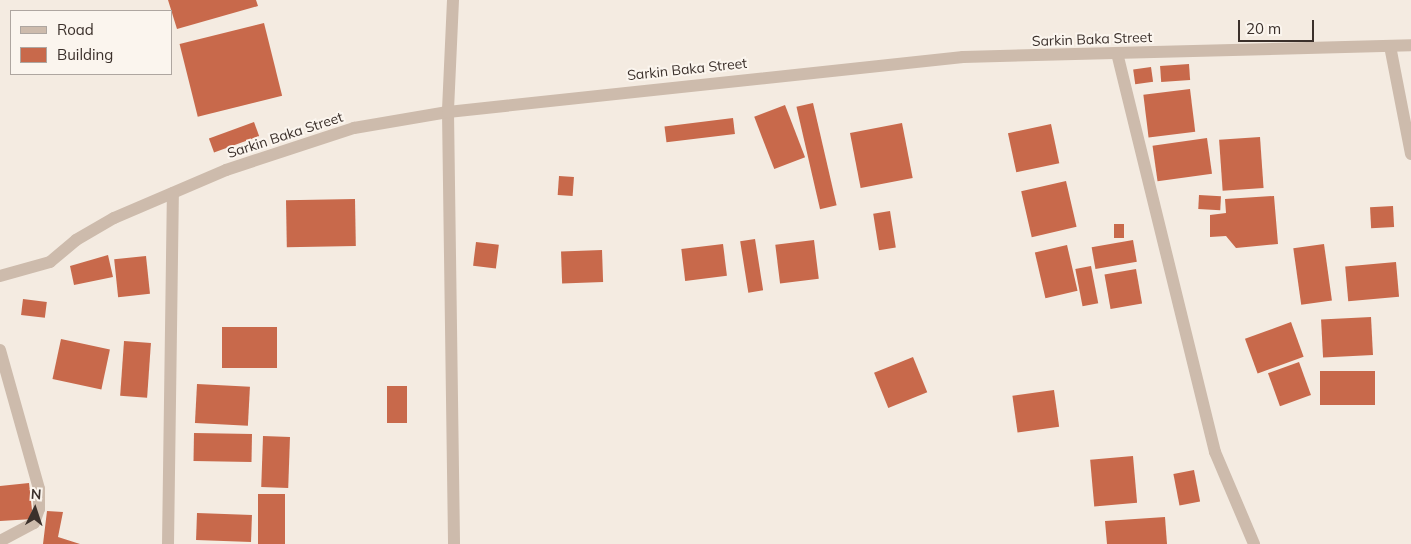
<!DOCTYPE html>
<html>
<head>
<meta charset="utf-8">
<style>
	body { margin:0 }
	#map { position:relative; width:1411px; height:544px; overflow:hidden; background:#f4ebe1; font-family:Mulish,sans-serif }
	div>[style] { position:absolute }
	.building>* { inset:0; background:#c8694b; transform-origin:0 0 }
	.minor>* { height:12px; margin:-6px; padding:0 6px; transform-origin:6px; border-radius:6px; background:#cdbbac }
	span { translate:-50% -50%; white-space:nowrap; text-align:center; line-height:1.15; -webkit-text-stroke:4px #fbf5ee; paint-order:stroke }
	.street-label { font-size:14px; color:#3b302b }
	.legend { position:absolute; left:10px; top:10px; width:162px; height:65px; box-sizing:border-box; background:#fbf5ee; border:1px solid #aea6a0; margin:0; padding:6px 9px; list-style:none; font-size:15px; color:#3b302b }
	.legend li { display:flex; align-items:center; gap:10px; height:25px }
	.legend b { width:25px; border:1px solid #aea6a0 }
	.north { position:absolute; left:10px; top:484px; width:50px; height:50px; -webkit-text-stroke:4px #fbf5ee; paint-order:stroke; rotate:4deg; font-size:14px; font-weight:700; line-height:20px; text-align:center; color:#3b302b }
	.north::after { content:''; display:block; margin:auto; width:18px; height:22px; background:#3b302b; clip-path:polygon(50% 0,100% 100%,50% 72%,0 100%) }
	.scale { position:absolute; left:1238px; top:20px; width:76px; height:22px; box-sizing:border-box; border:2px solid #3b302b; border-top:0; padding-left:6px; font-size:15px; line-height:18px; white-space:nowrap; color:#3b302b; -webkit-text-stroke:4px #fbf5ee; paint-order:stroke }
</style>
</head>
<body>
<div id="map">
	<div class="building">
		<i style="clip-path:polygon(168px 0,256px 0,258px 6px,177px 29px)"></i>
		<i style="left:264px;top:23px;width:75px;height:87px;rotate:76deg"></i>
		<i style="left:1189px;top:64px;width:16px;height:29px;rotate:86deg"></i>
		<i style="left:1151px;top:67px;width:15px;height:18px;rotate:82deg"></i>
		<i style="left:1190px;top:89px;width:43px;height:47px;rotate:83deg"></i>
		<i style="left:813px;top:103px;width:105px;height:17px;rotate:77deg"></i>
		<i style="left:785px;top:105px;width:56px;height:33px;rotate:69deg"></i>
		<i style="left:733px;top:118px;width:16px;height:69px;rotate:83deg"></i>
		<i style="left:254px;top:122px;width:15px;height:48px;rotate:70deg"></i>
		<i style="left:902px;top:123px;width:56px;height:53px;rotate:79deg"></i>
		<i style="left:1051px;top:124px;width:40px;height:44px;rotate:78deg"></i>
		<i style="left:1260px;top:137px;width:51px;height:41px;rotate:86deg"></i>
		<i style="left:1207px;top:138px;width:36px;height:55px;rotate:82deg"></i>
		<i style="left:559px;top:176px;width:15px;height:19px;rotate:4deg"></i>
		<i style="left:1066px;top:181px;width:47px;height:46px;rotate:77deg"></i>
		<i style="left:1199px;top:195px;width:22px;height:14px;rotate:3deg"></i>
		<i style="clip-path:polygon(1274px 196px,1278px 244px,1236px 248px,1226px 236px,1210px 237px,1210px 215px,1226px 213px,1225px 199px)"></i>
		<i style="left:355px;top:199px;width:47px;height:69px;rotate:89deg"></i>
		<i style="left:1393px;top:206px;width:21px;height:23px;rotate:87deg"></i>
		<i style="left:890px;top:211px;width:37px;height:17px;rotate:81deg"></i>
		<i style="left:1114px;top:224px;width:10px;height:14px"></i>
		<i style="left:755px;top:239px;width:52px;height:15px;rotate:81deg"></i>
		<i style="left:814px;top:240px;width:39px;height:39px;rotate:83deg"></i>
		<i style="left:1133px;top:240px;width:22px;height:42px;rotate:80deg"></i>
		<i style="left:476px;top:242px;width:23px;height:24px;rotate:7deg"></i>
		<i style="left:723px;top:244px;width:32px;height:42px;rotate:83deg"></i>
		<i style="left:1324px;top:244px;width:57px;height:31px;rotate:82deg"></i>
		<i style="left:1067px;top:245px;width:47px;height:33px;rotate:77deg"></i>
		<i style="left:602px;top:250px;width:32px;height:41px;rotate:88deg"></i>
		<i style="clip-path:polygon(108px 255px,113px 277px,74px 285px,70px 266px)"></i>
		<i style="left:146px;top:256px;width:38px;height:32px;rotate:84deg"></i>
		<i style="left:1396px;top:262px;width:35px;height:51px;rotate:85deg"></i>
		<i style="left:1091px;top:266px;width:38px;height:16px;rotate:79deg"></i>
		<i style="left:1136px;top:269px;width:35px;height:32px;rotate:80deg"></i>
		<i style="left:23px;top:299px;width:24px;height:16px;rotate:7deg"></i>
		<i style="left:1371px;top:317px;width:38px;height:50px;rotate:87deg"></i>
		<i style="left:1291px;top:322px;width:37px;height:49px;rotate:70deg"></i>
		<i style="left:222px;top:327px;width:55px;height:41px"></i>
		<i style="left:61px;top:339px;width:50px;height:41px;rotate:12deg"></i>
		<i style="left:124px;top:341px;width:27px;height:55px;rotate:4deg"></i>
		<i style="left:913px;top:357px;width:38px;height:42px;rotate:68deg"></i>
		<i style="left:1299px;top:362px;width:35px;height:33px;rotate:70deg"></i>
		<i style="left:1375px;top:371px;width:34px;height:55px;rotate:90deg"></i>
		<i style="left:197px;top:384px;width:53px;height:39px;rotate:3deg"></i>
		<i style="left:387px;top:386px;width:20px;height:37px"></i>
		<i style="left:1054px;top:390px;width:37px;height:42px;rotate:82deg"></i>
		<i style="left:194px;top:433px;width:58px;height:28px;rotate:1deg"></i>
		<i style="left:263px;top:436px;width:27px;height:51px;rotate:2deg"></i>
		<i style="left:1133px;top:456px;width:47px;height:43px;rotate:85deg"></i>
		<i style="left:1194px;top:470px;width:32px;height:21px;rotate:79deg"></i>
		<i style="clip-path:polygon(29px 483px,33px 519px,0 521px,0 486px)"></i>
		<i style="left:258px;top:494px;width:27px;height:50px"></i>
		<i style="clip-path:polygon(47px 511px,63px 512px,58px 537px,80px 544px,43px 544px)"></i>
		<i style="left:197px;top:513px;width:55px;height:27px;rotate:2deg"></i>
		<i style="clip-path:polygon(1165px 517px,1167px 544px,1107px 544px,1105px 521px)"></i>
	</div>
	<div class="minor">
		<i style="left:453px;top:0;width:112px;rotate:92.6deg"></i>
		<i style="left:448px;top:112px;width:432px;rotate:89.2deg"></i>
		<i style="left:1390px;top:46px;width:110px;rotate:79deg"></i>
		<i style="left:1117px;top:53px;width:411px;rotate:76.2deg"></i>
		<i style="left:1215px;top:452px;width:100px;rotate:67deg"></i>
		<i style="left:0;top:276px;width:52px;rotate:-15.6deg"></i>
		<i style="left:50px;top:262px;width:34px;rotate:-40deg"></i>
		<i style="left:76px;top:240px;width:44px;rotate:-30.1deg"></i>
		<i style="left:114px;top:218px;width:122px;rotate:-23.2deg"></i>
		<i style="left:226px;top:170px;width:135px;rotate:-18.2deg"></i>
		<i style="left:354px;top:128px;width:95px;rotate:-9.7deg"></i>
		<i style="left:448px;top:112px;width:518px;rotate:-6.1deg"></i>
		<i style="left:963px;top:57px;width:448px;rotate:-1.5deg"></i>
		<i style="left:0;top:350px;width:144px;rotate:74.3deg"></i>
		<i style="left:39px;top:489px;width:20px;rotate:90deg"></i>
		<i style="left:39px;top:509px;width:15px;rotate:110deg"></i>
		<i style="left:34px;top:523px;width:38px;rotate:152deg"></i>
		<i style="left:168px;top:544px;width:351px;rotate:-89.2deg"></i>
	</div>
	<div class="street-label">
		<span style="left:1092px;top:39px;rotate:-2deg">Sarkin Baka Street</span>
		<span style="left:687px;top:69px;rotate:-6deg">Sarkin Baka Street</span>
		<span style="left:285px;top:135px;rotate:-18deg">Sarkin Baka Street</span>
	</div>
	<ul class="legend">
	<li><b style="height:6px;background:#cdbbac"></b>Road</li>
	<li><b style="height:14px;background:#c8694b"></b>Building</li>
	</ul>
	<div class="north">N</div>
	<div class="scale">20 m</div>
</div>
</body>
</html>
